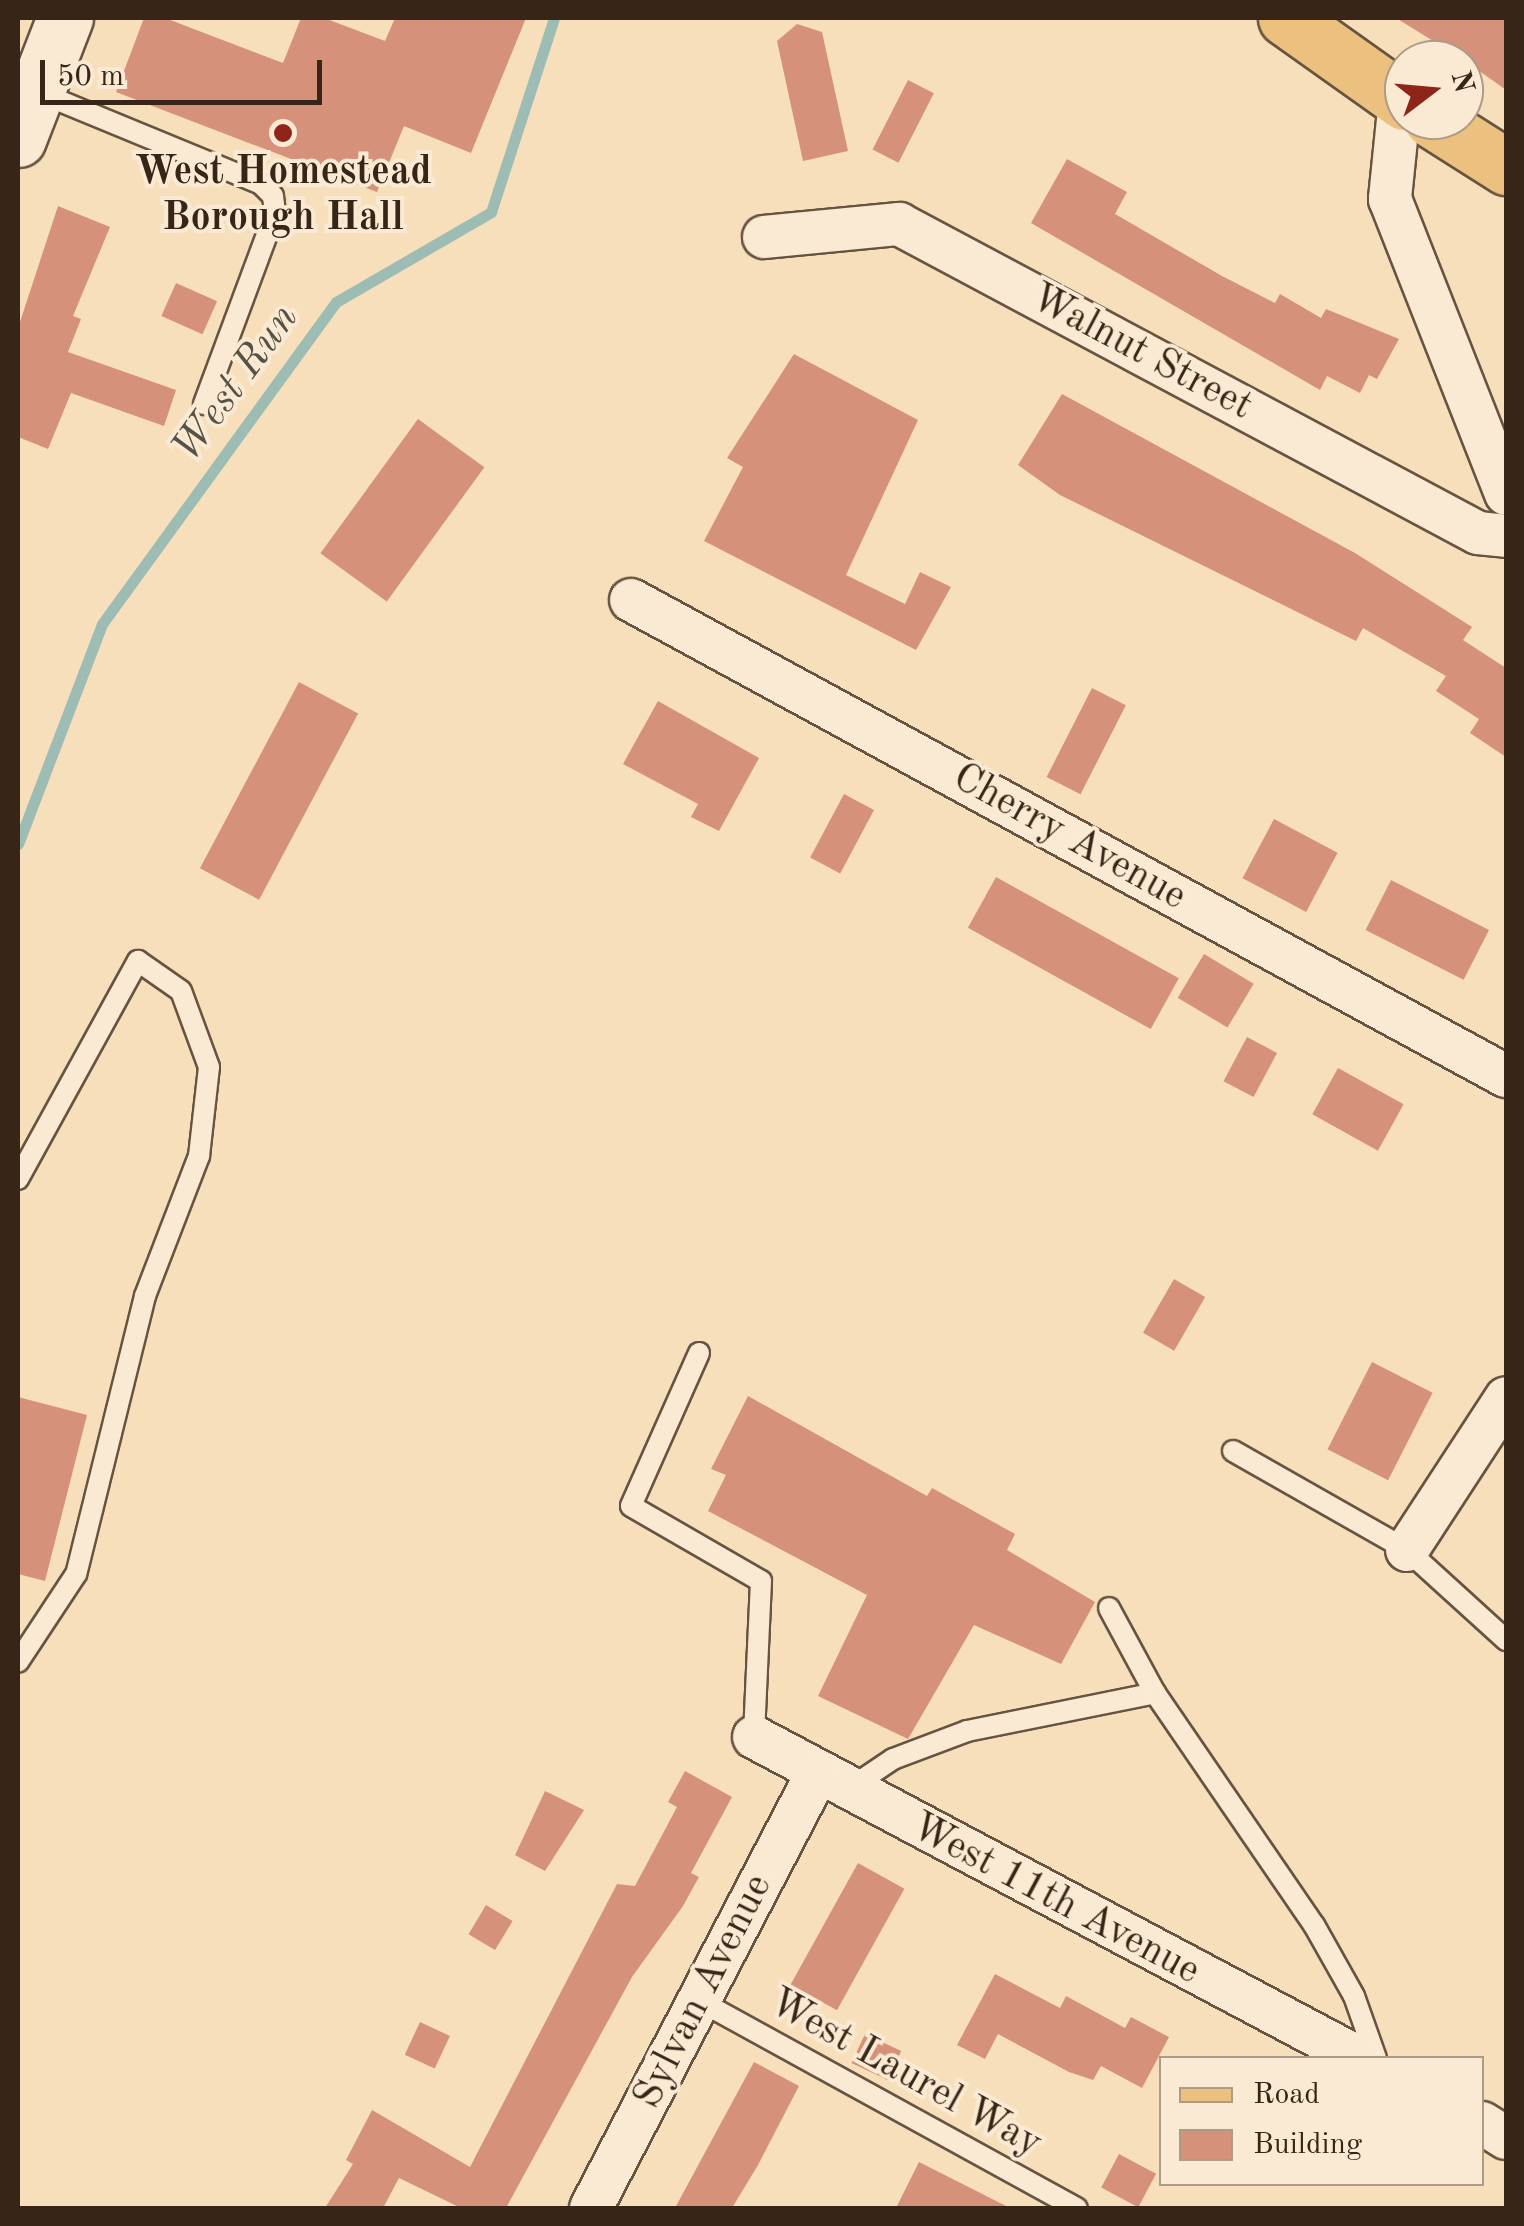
<!DOCTYPE html>
<html>
<head>
<meta charset="utf-8">
<style>
	body { margin:0 }
	#map { position:relative; width:1524px; height:2226px; overflow:hidden; background:#f7dfbc; font-family:"Old Standard TT",serif }
	div>[style] { position:absolute }
	.stream>* { height:11px; margin:-5.5px; padding:0 5.5px; transform-origin:5.5px; border-radius:5.5px; background:#9dbcb4 }
	.building>* { inset:0; background:#d6917b; transform-origin:0 0 }
	.roads { filter:drop-shadow(2px 0 #675440) drop-shadow(-2px 0 #675440) drop-shadow(0 2px #675440) drop-shadow(0 -2px #675440) }
	.lane>* { height:20px; margin:-10px; padding:0 10px; transform-origin:10px; border-radius:10px; background:#faead3 }
	.street>* { height:42px; margin:-21px; padding:0 21px; transform-origin:21px; border-radius:21px; background:#faead3 }
	.secondary>* { height:55px; margin:-27.5px; padding:0 27.5px; transform-origin:27.5px; border-radius:27.5px; background:#faead3 }
	.primary>* { height:55px; margin:-27.5px; padding:0 27.5px; transform-origin:27.5px; border-radius:27.5px; background:#ecc07e }
	.dots>* { width:28px; height:28px; translate:-50% -50%; box-sizing:border-box; border:5px solid #faead3; border-radius:50% }
	span { translate:-50% -50%; white-space:nowrap; text-align:center; line-height:1.15; -webkit-text-stroke:8px #faead3; paint-order:stroke }
	.poi-label { font-size:40px; color:#372517; font-weight:700 }
	.street-label { font-size:40px; color:#372517 }
	.water-label { font-size:42px; color:#565246; font-style:italic }
	.frame { position:absolute; inset:0; border:20px solid #372517; pointer-events:none }
	.legend { position:absolute; left:1159px; top:2056px; width:325px; height:130px; box-sizing:border-box; background:#faead3; border:2px solid #ac9b88; margin:0; padding:12px 18px; list-style:none; font-size:30px; color:#372517 }
	.legend li { display:flex; align-items:center; gap:20px; height:50px }
	.legend b { width:50px; border:2px solid #ac9b88 }
	.north { position:absolute; left:1384px; top:40px; width:100px; height:100px; box-sizing:border-box; background:#faead3; border:2px solid #ac9b88; border-radius:50%; rotate:74deg; font-size:28px; font-weight:700; line-height:40px; text-align:center; color:#372517 }
	.north::after { content:''; display:block; margin:auto; width:35px; height:45px; background:#8f2418; clip-path:polygon(50% 0,100% 100%,50% 72%,0 100%) }
	.scale { position:absolute; left:40px; top:60px; width:282px; height:45px; box-sizing:border-box; border:5px solid #372517; border-top:0; padding-left:12px; font-size:30px; line-height:35px; white-space:nowrap; color:#372517; -webkit-text-stroke:8px #faead3; paint-order:stroke }
</style>
</head>
<body>
<div id="map">
	<div class="stream">
		<i style="left:18px;top:844px;width:235px;rotate:-69.1deg"></i>
		<i style="left:102px;top:624px;width:398px;rotate:-54deg"></i>
		<i style="left:336px;top:302px;width:179px;rotate:-30.1deg"></i>
		<i style="left:491px;top:212px;width:204px;rotate:-72deg"></i>
	</div>
	<div class="building">
		<i style="clip-path:polygon(144px 18px,165px 18px,283px 63px,301px 18px,324px 18px,385px 41px,395px 18px,526px 18px,471px 153px,404px 126px,377px 192px,116px 92px)"></i>
		<i style="clip-path:polygon(1396px 18px,1506px 18px,1506px 90px,1464px 60px)"></i>
		<i style="clip-path:polygon(797px 24px,822px 32px,848px 151px,803px 161px,777px 41px)"></i>
		<i style="left:908px;top:80px;width:29px;height:78px;rotate:27deg"></i>
		<i style="clip-path:polygon(1067px 159px,1127px 192px,1115px 214px,1222px 276px,1275px 303px,1280px 294px,1321px 318px,1326px 309px,1399px 339px,1377px 379px,1369px 375px,1360px 393px,1327px 376px,1320px 390px,1031px 223px)"></i>
		<i style="clip-path:polygon(58px 206px,110px 227px,73px 316px,81px 319px,68px 352px,176px 390px,164px 426px,71px 393px,48px 449px,18px 437px,18px 328px)"></i>
		<i style="left:176px;top:283px;width:45px;height:36px;rotate:24deg"></i>
		<i style="clip-path:polygon(794px 354px,918px 420px,846px 575px,905px 604px,920px 572px,951px 587px,916px 650px,704px 541px,743px 467px,727px 458px)"></i>
		<i style="clip-path:polygon(1062px 394px,1355px 553px,1472px 627px,1463px 640px,1506px 668px,1506px 757px,1470px 733px,1479px 719px,1436px 691px,1446px 676px,1363px 628px,1356px 641px,1060px 495px,1018px 465px)"></i>
		<i style="left:418px;top:419px;width:82px;height:166px;rotate:36deg"></i>
		<i style="left:299px;top:682px;width:67px;height:211px;rotate:28deg"></i>
		<i style="left:1092px;top:688px;width:38px;height:100px;rotate:27deg"></i>
		<i style="clip-path:polygon(658px 701px,759px 758px,719px 831px,691px 817px,698px 804px,623px 764px)"></i>
		<i style="left:844px;top:794px;width:34px;height:72px;rotate:28deg"></i>
		<i style="left:1274px;top:819px;width:72px;height:67px;rotate:28deg"></i>
		<i style="left:996px;top:877px;width:209px;height:58px;rotate:29deg"></i>
		<i style="left:1391px;top:880px;width:110px;height:56px;rotate:27deg"></i>
		<i style="left:1204px;top:954px;width:58px;height:51px;rotate:31deg"></i>
		<i style="left:1247px;top:1037px;width:34px;height:50px;rotate:28deg"></i>
		<i style="left:1338px;top:1068px;width:75px;height:53px;rotate:29deg"></i>
		<i style="left:1174px;top:1279px;width:36px;height:62px;rotate:30deg"></i>
		<i style="left:1372px;top:1362px;width:68px;height:98px;rotate:27deg"></i>
		<i style="clip-path:polygon(748px 1396px,927px 1496px,932px 1488px,1015px 1534px,1007px 1550px,1095px 1602px,1061px 1664px,974px 1625px,908px 1739px,818px 1696px,867px 1595px,708px 1511px,726px 1475px,711px 1469px)"></i>
		<i style="clip-path:polygon(18px 1397px,87px 1415px,45px 1581px,18px 1574px)"></i>
		<i style="clip-path:polygon(685px 1771px,732px 1797px,691px 1873px,699px 1877px,683px 1906px,632px 1977px,506px 2208px,461px 2208px,399px 2178px,383px 2208px,325px 2208px,353px 2164px,346px 2160px,372px 2110px,470px 2167px,617px 1884px,635px 1886px,677px 1807px,668px 1802px)"></i>
		<i style="clip-path:polygon(545px 1791px,584px 1810px,545px 1871px,515px 1855px)"></i>
		<i style="left:858px;top:1863px;width:53px;height:139px;rotate:29deg"></i>
		<i style="left:486px;top:1905px;width:31px;height:34px;rotate:31deg"></i>
		<i style="clip-path:polygon(995px 1974px,1060px 2008px,1066px 1996px,1125px 2028px,1131px 2017px,1169px 2037px,1142px 2088px,1101px 2066px,1093px 2080px,1069px 2072px,998px 2034px,985px 2059px,957px 2045px)"></i>
		<i style="left:420px;top:2022px;width:33px;height:36px;rotate:25deg"></i>
		<i style="left:865px;top:2034px;width:40px;height:32px;rotate:25deg"></i>
		<i style="clip-path:polygon(754px 2062px,799px 2086px,758px 2165px,732px 2208px,675px 2208px)"></i>
		<i style="left:1119px;top:2154px;width:42px;height:38px;rotate:28deg"></i>
		<i style="clip-path:polygon(919px 2162px,1010px 2208px,896px 2208px)"></i>
	</div>
	<div class="roads">
		<div class="lane">
			<i style="left:38px;top:92px;width:241px;rotate:22.4deg"></i>
			<i style="left:261px;top:184px;width:17px;rotate:45deg"></i>
			<i style="left:273px;top:196px;width:17px;rotate:83deg"></i>
			<i style="left:275px;top:213px;width:204px;rotate:110.4deg"></i>
			<i style="left:18px;top:1179px;width:249px;rotate:-61.2deg"></i>
			<i style="left:138px;top:961px;width:52px;rotate:34.9deg"></i>
			<i style="left:181px;top:991px;width:81px;rotate:69.8deg"></i>
			<i style="left:209px;top:1067px;width:90px;rotate:96.4deg"></i>
			<i style="left:199px;top:1156px;width:150px;rotate:111.1deg"></i>
			<i style="left:145px;top:1296px;width:286px;rotate:103.9deg"></i>
			<i style="left:76px;top:1574px;width:105px;rotate:123.4deg"></i>
			<i style="left:699px;top:1353px;width:167px;rotate:114deg"></i>
			<i style="left:631px;top:1506px;width:150px;rotate:30deg"></i>
			<i style="left:761px;top:1581px;width:156px;rotate:92.6deg"></i>
			<i style="left:1233px;top:1451px;width:200px;rotate:29.6deg"></i>
			<i style="left:1407px;top:1550px;width:134px;rotate:42.3deg"></i>
			<i style="left:1109px;top:1608px;width:97px;rotate:61.6deg"></i>
			<i style="left:847px;top:1790px;width:55px;rotate:-34deg"></i>
			<i style="left:893px;top:1759px;width:79px;rotate:-20.7deg"></i>
			<i style="left:967px;top:1731px;width:192px;rotate:-11.4deg"></i>
			<i style="left:1155px;top:1693px;width:281px;rotate:55.6deg"></i>
			<i style="left:1314px;top:1925px;width:81px;rotate:60.6deg"></i>
			<i style="left:1354px;top:1996px;width:66px;rotate:70.5deg"></i>
			<i style="left:700px;top:2001px;width:430px;rotate:28.8deg"></i>
		</div>
		<div class="street">
			<i style="left:1400px;top:100px;width:100px;rotate:95.8deg"></i>
			<i style="left:1390px;top:199px;width:317px;rotate:68.5deg"></i>
			<i style="left:764px;top:237px;width:136px;rotate:-5.5deg"></i>
			<i style="left:899px;top:224px;width:656px;rotate:28.09deg"></i>
			<i style="left:1478px;top:533px;width:28px;rotate:6deg"></i>
			<i style="left:631px;top:600px;width:996px;rotate:28.55deg"></i>
			<i style="left:1407px;top:1550px;width:181px;rotate:-56.9deg"></i>
			<i style="left:754px;top:1737px;width:685px;rotate:27.95deg"></i>
			<i style="left:1482px;top:2123px;width:28px;rotate:32deg"></i>
			<i style="left:591px;top:2208px;width:487px;rotate:-62.5deg"></i>
		</div>
		<div class="secondary">
			<i style="left:18px;top:139px;width:130px;rotate:-68.8deg"></i>
		</div>
		<div class="primary">
			<i style="left:1286px;top:18px;width:145px;rotate:35.4deg"></i>
			<i style="left:1432px;top:120px;width:88px;rotate:32.4deg"></i>
		</div>
	</div>
	<div class="dots">
		<i style="left:283px;top:133px;background:#8f2418"></i>
	</div>
	<div class="poi-label">
		<span style="left:283px;top:196px">West Homestead<br>Borough Hall</span>
	</div>
	<div class="street-label">
		<span style="left:1141px;top:353px;rotate:28deg">Walnut Street</span>
		<span style="left:1069px;top:838px;rotate:29deg">Cherry Avenue</span>
		<span style="left:1055px;top:1900px;rotate:28deg">West 11th Avenue</span>
		<span style="left:704px;top:1992px;rotate:-63deg">Sylvan Avenue</span>
		<span style="left:905px;top:2074px;rotate:29deg">West Laurel Way</span>
	</div>
	<div class="water-label">
		<span style="left:236px;top:384px;rotate:-54deg">West Run</span>
	</div>
	<div class="frame"></div>
	<ul class="legend">
	<li><b style="height:12px;background:#ecc07e"></b>Road</li>
	<li><b style="height:28px;background:#d6917b"></b>Building</li>
	</ul>
	<div class="north">N</div>
	<div class="scale">50 m</div>
</div>
</body>
</html>
